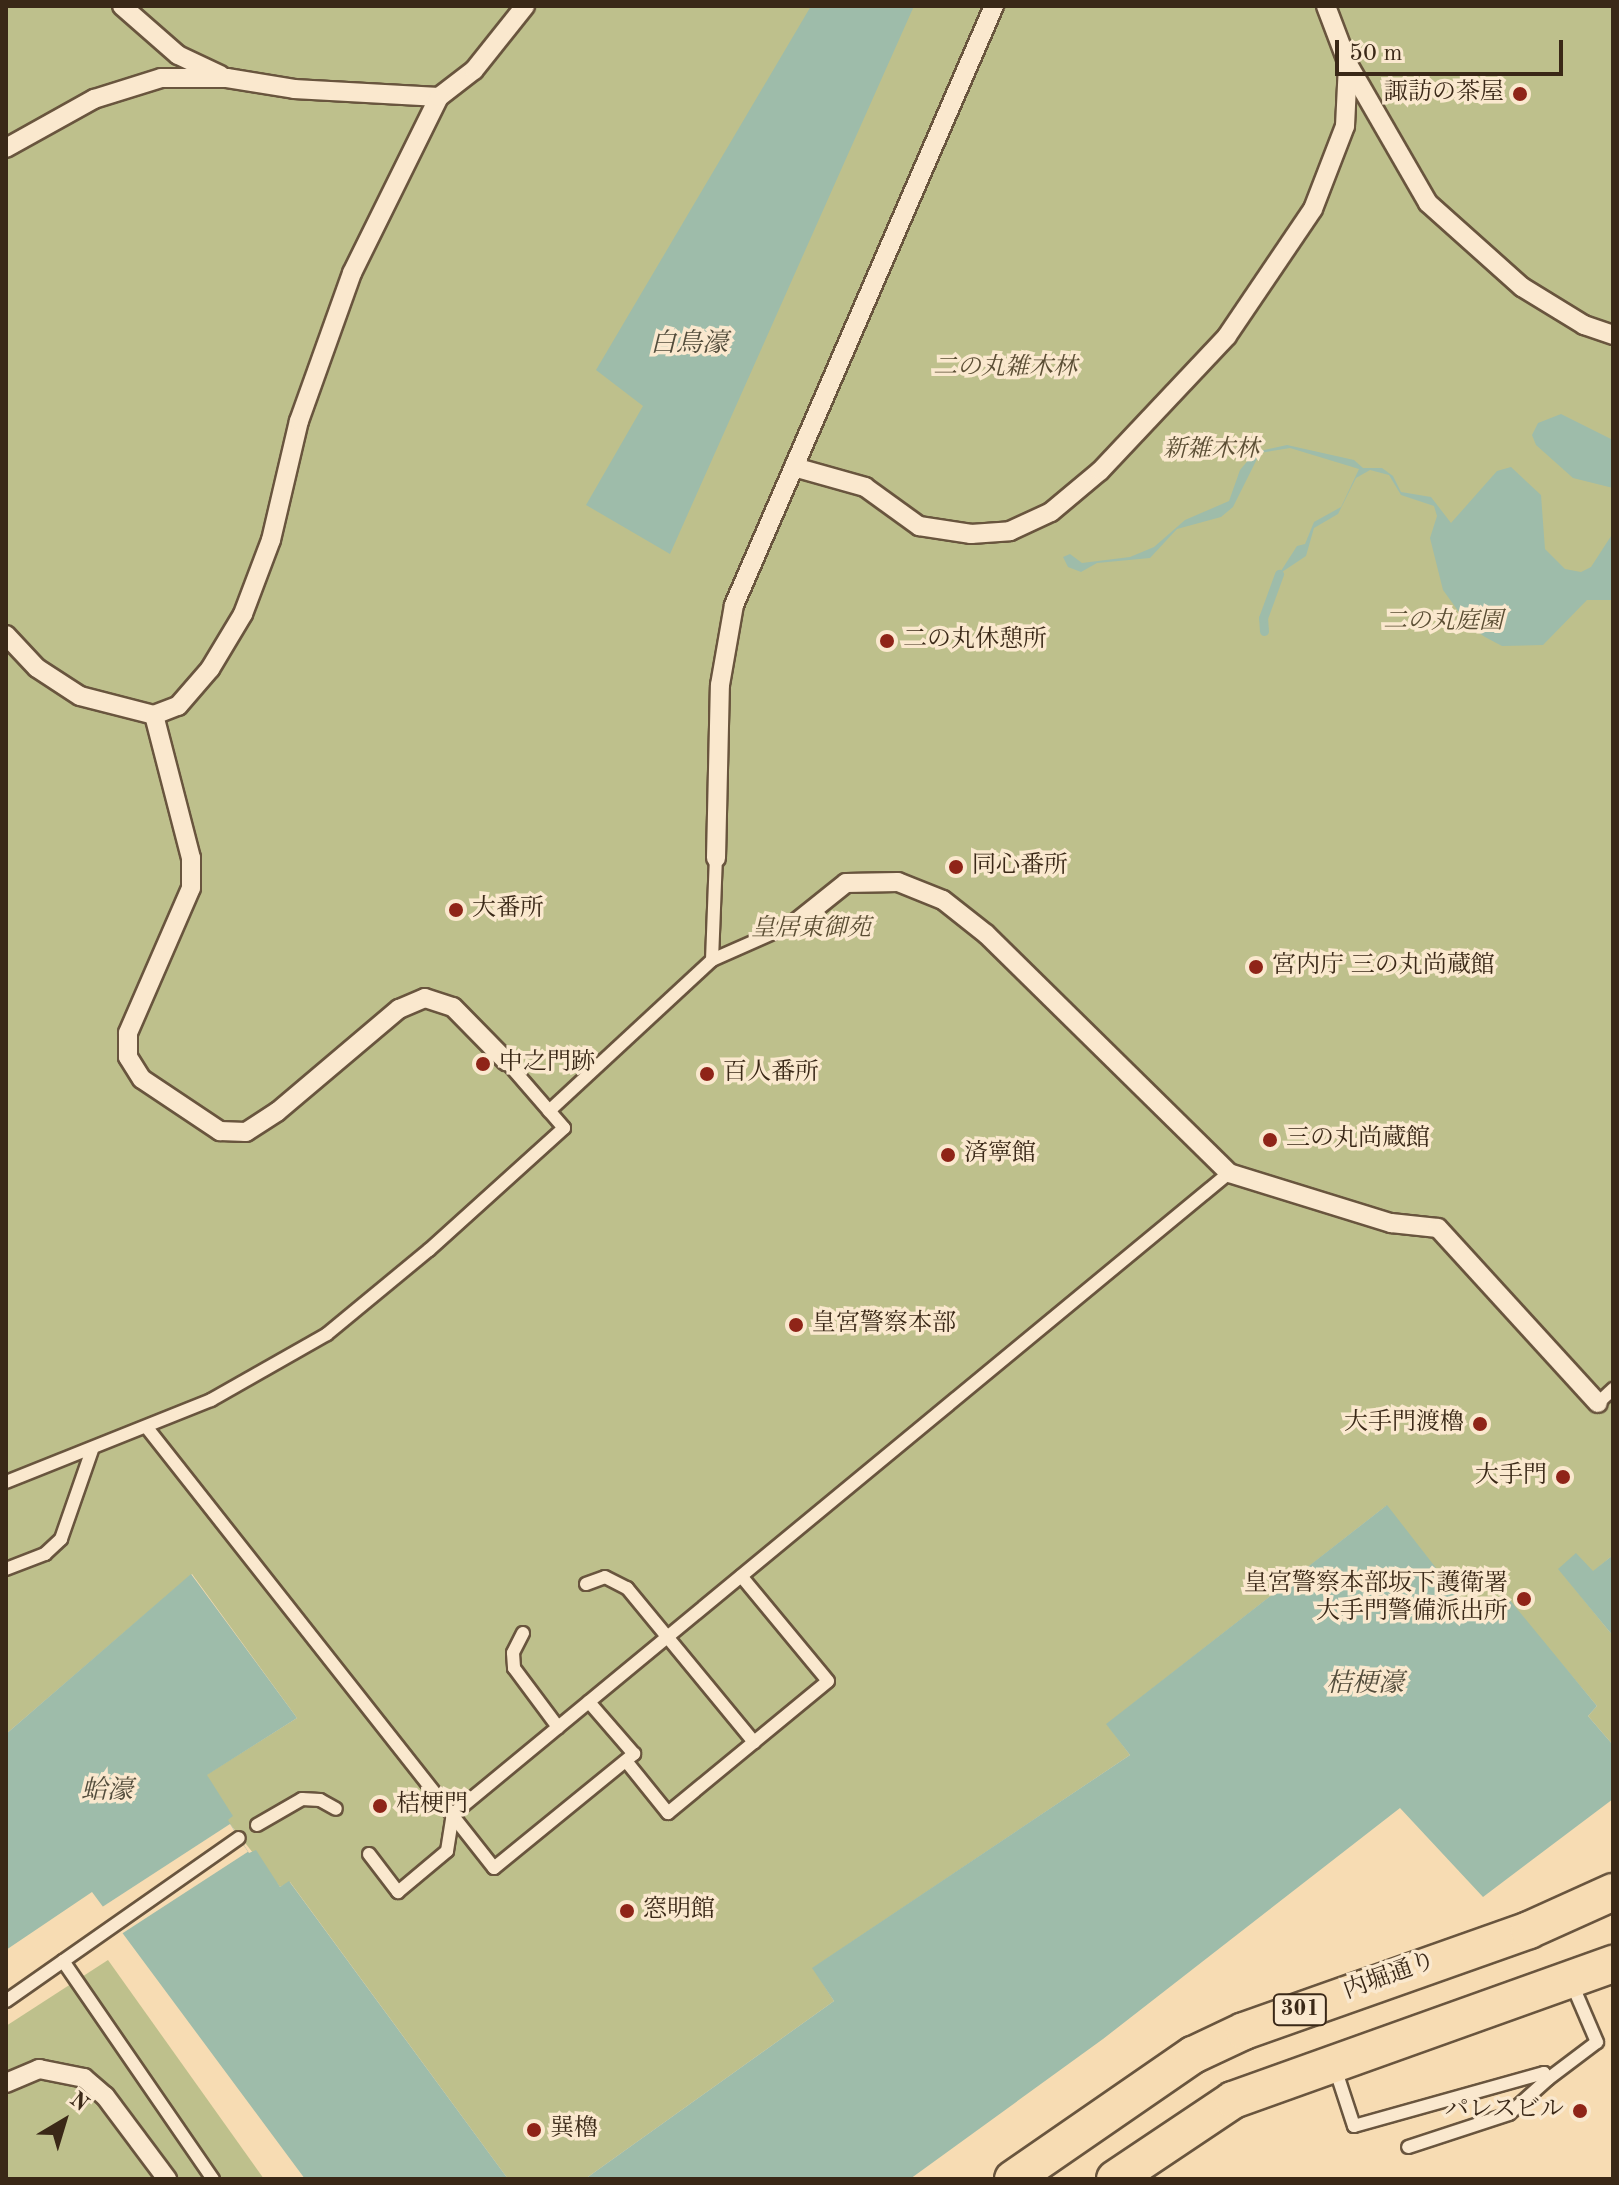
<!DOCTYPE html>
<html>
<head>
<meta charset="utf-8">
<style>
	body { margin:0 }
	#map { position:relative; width:1619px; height:2185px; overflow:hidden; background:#f7dcb3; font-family:"Old Standard TT","Noto Serif JP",serif }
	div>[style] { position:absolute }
	.green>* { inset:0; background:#bec08c }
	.water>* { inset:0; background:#9ebcaa }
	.pier>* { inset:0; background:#f7dcb3; transform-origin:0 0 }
	.stream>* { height:9px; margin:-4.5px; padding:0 4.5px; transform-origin:4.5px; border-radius:4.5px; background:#9ebcaa }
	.roads { filter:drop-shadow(2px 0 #69553e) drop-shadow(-2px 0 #69553e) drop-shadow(0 2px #69553e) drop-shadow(0 -2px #69553e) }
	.service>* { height:12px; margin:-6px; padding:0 6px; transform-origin:6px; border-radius:6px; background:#fae8ce }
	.pedestrian>* { height:18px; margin:-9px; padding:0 9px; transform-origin:9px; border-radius:9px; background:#fae8ce }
	.primary>* { height:36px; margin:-18px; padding:0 18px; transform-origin:18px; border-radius:18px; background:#f7dcb3 }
	.dots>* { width:22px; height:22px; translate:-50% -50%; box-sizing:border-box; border:4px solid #fae8ce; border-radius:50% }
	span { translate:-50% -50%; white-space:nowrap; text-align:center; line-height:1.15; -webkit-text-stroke:7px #fae8ce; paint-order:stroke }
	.shield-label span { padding:2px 6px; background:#fae8ce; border:2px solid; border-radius:6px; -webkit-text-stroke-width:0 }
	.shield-label { font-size:22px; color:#3a2817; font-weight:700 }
	.poi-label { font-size:24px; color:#3a2817 }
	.right { translate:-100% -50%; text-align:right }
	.left { translate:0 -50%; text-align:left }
	.park-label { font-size:24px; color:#5b4e34; font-style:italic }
	.street-label { font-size:24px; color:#3a2817 }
	.water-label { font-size:26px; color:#534d3c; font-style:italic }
	.frame { position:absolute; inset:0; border:8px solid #3a2817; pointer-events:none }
	.north { position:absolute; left:24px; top:2081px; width:80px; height:80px; -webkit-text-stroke:6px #fae8ce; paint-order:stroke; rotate:38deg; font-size:22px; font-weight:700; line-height:32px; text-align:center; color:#3a2817 }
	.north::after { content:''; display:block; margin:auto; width:28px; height:36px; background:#3a2817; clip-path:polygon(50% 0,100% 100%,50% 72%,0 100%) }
	.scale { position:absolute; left:1335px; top:40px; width:228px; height:36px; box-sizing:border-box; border:4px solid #3a2817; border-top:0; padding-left:10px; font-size:24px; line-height:28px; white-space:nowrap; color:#3a2817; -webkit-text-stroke:6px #fae8ce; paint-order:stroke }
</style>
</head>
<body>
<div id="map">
	<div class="green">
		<i style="clip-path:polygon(6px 6px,1613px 6px,1613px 1555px,1593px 1572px,1559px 1569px,1613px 1636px,1613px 1745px,1588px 1716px,1597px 1706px,1503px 1594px,1475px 1618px,1386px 1506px,1107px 1724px,1130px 1755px,813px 1968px,834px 2001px,585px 2179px,508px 2179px,290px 1882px,280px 1887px,227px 1820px,232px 1816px,206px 1775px,297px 1718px,192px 1574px,6px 1734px)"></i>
		<i style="clip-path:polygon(108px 1960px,264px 2179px,6px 2179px,6px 2026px)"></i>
	</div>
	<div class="water">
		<i style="clip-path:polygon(811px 6px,914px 6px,670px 554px,586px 505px,643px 406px,596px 370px)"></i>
		<i style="clip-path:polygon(1561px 414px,1613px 440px,1613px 488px,1573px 478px,1536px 445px,1532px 435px,1538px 423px)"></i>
		<i style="clip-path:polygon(1287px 445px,1354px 460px,1363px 468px,1382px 468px,1393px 476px,1401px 492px,1431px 497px,1451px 523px,1497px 471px,1511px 467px,1541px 495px,1545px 549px,1565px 569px,1581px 572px,1591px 567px,1613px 533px,1613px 600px,1587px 600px,1543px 645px,1502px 646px,1485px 637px,1469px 626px,1443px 590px,1430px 538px,1437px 516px,1434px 506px,1401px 495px,1389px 475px,1370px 470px,1356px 478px,1338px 514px,1314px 528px,1306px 556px,1279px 574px,1297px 546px,1305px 544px,1314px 522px,1341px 507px,1359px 469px,1290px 448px,1260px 453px,1233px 507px,1221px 517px,1177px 529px,1150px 558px,1097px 563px,1081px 572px,1068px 567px,1063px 557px,1070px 554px,1082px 563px,1130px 557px,1154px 547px,1185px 520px,1229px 501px,1240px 470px,1255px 452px)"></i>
		<i style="clip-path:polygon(1387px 1505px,1475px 1618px,1504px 1593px,1597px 1706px,1588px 1716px,1613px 1745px,1613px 1799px,1483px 1897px,1400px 1808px,1103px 2039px,910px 2179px,585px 2179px,834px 2001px,812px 1968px,1130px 1755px,1106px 1724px)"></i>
		<i style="clip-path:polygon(1576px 1553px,1593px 1571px,1613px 1555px,1613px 1636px,1558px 1569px)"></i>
		<i style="clip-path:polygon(191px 1574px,297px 1718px,207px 1775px,233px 1816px,228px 1820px,249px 1853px,256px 1850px,280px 1887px,289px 1881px,508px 2179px,305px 2179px,92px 1892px,6px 1950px,6px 1734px)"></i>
	</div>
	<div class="pier">
		<i style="left:230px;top:1824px;width:33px;height:156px;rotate:57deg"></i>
	</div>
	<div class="stream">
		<i style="left:1264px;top:631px;width:13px;rotate:-94deg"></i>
		<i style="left:1263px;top:618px;width:47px;rotate:-70deg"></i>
	</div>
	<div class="roads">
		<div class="service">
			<i style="left:712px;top:960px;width:92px;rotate:-23.8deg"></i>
			<i style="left:549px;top:1111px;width:222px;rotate:-42.8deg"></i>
			<i style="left:712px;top:960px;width:102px;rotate:-87.8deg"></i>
			<i style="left:1598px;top:1403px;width:21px;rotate:-43deg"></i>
			<i style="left:148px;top:1429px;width:559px;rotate:51.76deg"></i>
			<i style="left:494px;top:1868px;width:181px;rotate:-39.2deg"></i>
			<i style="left:634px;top:1754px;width:69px;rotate:-130.9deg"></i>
			<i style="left:6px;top:1482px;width:221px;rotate:-21.8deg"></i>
			<i style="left:211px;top:1400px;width:133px;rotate:-29.6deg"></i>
			<i style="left:327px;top:1334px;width:132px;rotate:-39.5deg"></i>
			<i style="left:429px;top:1250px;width:182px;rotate:-42.1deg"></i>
			<i style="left:564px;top:1128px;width:89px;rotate:-130.9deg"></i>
			<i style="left:6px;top:1569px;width:42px;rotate:-21deg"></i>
			<i style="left:45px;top:1554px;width:22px;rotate:-43deg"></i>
			<i style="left:61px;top:1539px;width:94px;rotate:-70.8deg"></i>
			<i style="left:586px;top:1584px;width:20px;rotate:-20deg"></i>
			<i style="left:605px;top:1577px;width:25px;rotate:27deg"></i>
			<i style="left:627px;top:1588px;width:200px;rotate:50.5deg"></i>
			<i style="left:523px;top:1633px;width:22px;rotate:117deg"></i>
			<i style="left:513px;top:1653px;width:15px;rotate:86deg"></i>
			<i style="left:514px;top:1668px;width:74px;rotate:53.3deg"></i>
			<i style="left:626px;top:1761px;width:67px;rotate:51.1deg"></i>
			<i style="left:668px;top:1813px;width:207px;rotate:-39.5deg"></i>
			<i style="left:828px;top:1681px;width:136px;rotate:-129.6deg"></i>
			<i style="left:257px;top:1825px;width:52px;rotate:-30deg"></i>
			<i style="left:302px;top:1799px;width:18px;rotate:3deg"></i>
			<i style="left:320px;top:1800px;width:18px;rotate:29deg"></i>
			<i style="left:369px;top:1854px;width:48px;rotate:52.7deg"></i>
			<i style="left:398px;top:1892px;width:64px;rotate:-39.9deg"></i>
			<i style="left:447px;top:1851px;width:37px;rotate:-81deg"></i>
			<i style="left:453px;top:1814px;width:1007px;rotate:-39.56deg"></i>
			<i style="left:63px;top:1961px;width:265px;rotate:55.5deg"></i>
			<i style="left:6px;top:2001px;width:284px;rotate:-35deg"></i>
			<i style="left:1335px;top:2068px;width:61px;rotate:71.9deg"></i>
			<i style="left:1354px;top:2126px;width:197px;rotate:-15.6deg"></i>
			<i style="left:1544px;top:2073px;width:7px;rotate:56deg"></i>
			<i style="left:1548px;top:2079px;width:52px;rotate:138.1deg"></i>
			<i style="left:1509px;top:2114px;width:106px;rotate:161.9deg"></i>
			<i style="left:1548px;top:2079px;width:61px;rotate:-37.1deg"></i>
			<i style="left:1597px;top:2042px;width:63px;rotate:-113.3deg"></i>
		</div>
		<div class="pedestrian">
			<i style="left:122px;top:6px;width:74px;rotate:41.2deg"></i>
			<i style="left:178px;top:55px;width:47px;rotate:25.5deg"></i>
			<i style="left:1349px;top:66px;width:158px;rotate:60deg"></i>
			<i style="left:1428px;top:203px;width:126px;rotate:41.8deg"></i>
			<i style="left:1522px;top:287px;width:73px;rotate:31.5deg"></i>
			<i style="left:1584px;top:325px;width:31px;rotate:19deg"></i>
			<i style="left:6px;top:148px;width:101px;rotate:-29.1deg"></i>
			<i style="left:94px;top:99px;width:70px;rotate:-17.4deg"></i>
			<i style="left:161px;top:78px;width:66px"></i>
			<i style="left:227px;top:78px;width:68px;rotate:9.3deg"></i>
			<i style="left:294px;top:89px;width:145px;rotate:3.2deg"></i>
			<i style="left:794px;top:467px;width:74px;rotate:15.7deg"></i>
			<i style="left:865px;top:487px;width:67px;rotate:35.8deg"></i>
			<i style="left:919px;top:526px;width:53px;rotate:8.7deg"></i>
			<i style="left:971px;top:534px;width:39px;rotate:-4deg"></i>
			<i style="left:1010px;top:531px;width:45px;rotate:-24.9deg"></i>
			<i style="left:1051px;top:512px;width:64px;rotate:-39.9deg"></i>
			<i style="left:1100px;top:471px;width:185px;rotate:-46.7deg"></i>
			<i style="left:1227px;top:336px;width:153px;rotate:-55.9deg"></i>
			<i style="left:1313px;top:209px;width:89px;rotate:-68.9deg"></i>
			<i style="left:1345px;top:126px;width:62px;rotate:-87.2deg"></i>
			<i style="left:1348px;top:64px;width:62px;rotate:-110.8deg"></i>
			<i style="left:6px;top:635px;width:45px;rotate:46.8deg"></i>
			<i style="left:37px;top:668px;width:51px;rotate:33.1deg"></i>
			<i style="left:80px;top:696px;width:76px;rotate:14.4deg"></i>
			<i style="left:154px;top:715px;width:26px;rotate:-21deg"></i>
			<i style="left:178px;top:706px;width:49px;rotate:-49.1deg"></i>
			<i style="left:210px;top:669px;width:64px;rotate:-59deg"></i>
			<i style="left:243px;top:614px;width:79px;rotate:-69.3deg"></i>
			<i style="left:271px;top:540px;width:122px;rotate:-76.8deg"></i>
			<i style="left:299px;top:421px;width:157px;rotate:-70.3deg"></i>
			<i style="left:352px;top:273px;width:196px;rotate:-63.7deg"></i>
			<i style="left:439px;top:97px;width:44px;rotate:-37.6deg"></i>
			<i style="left:474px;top:70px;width:82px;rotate:-51.4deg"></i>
			<i style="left:154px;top:715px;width:148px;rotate:75.5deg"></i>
			<i style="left:191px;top:858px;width:30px;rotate:90deg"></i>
			<i style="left:191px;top:888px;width:158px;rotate:113.5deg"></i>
			<i style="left:128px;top:1033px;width:24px;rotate:90deg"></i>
			<i style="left:128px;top:1057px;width:26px;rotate:58deg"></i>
			<i style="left:142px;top:1079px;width:94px;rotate:33.7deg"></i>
			<i style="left:220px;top:1131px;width:26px;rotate:2deg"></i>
			<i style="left:246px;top:1132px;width:37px;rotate:-33deg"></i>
			<i style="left:277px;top:1112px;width:160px;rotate:-40.2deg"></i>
			<i style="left:399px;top:1009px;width:28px;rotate:-23deg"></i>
			<i style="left:425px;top:998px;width:29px;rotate:18deg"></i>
			<i style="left:453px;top:1007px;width:76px;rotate:45.5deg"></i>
			<i style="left:716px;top:858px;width:173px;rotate:-88.7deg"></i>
			<i style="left:720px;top:685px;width:81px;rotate:-80.1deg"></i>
			<i style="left:734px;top:605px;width:653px;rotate:-66.54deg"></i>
			<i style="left:796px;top:923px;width:64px;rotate:-38.7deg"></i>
			<i style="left:846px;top:883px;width:52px;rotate:-1.1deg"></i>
			<i style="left:898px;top:882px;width:48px;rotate:21.8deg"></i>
			<i style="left:943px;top:900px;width:55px;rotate:38.3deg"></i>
			<i style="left:986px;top:934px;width:341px;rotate:44.5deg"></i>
			<i style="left:1229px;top:1173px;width:170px;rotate:17.2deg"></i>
			<i style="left:1391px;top:1223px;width:47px;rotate:6.1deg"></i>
			<i style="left:1438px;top:1228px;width:237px;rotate:47.6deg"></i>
			<i style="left:6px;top:2083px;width:36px;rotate:-23deg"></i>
			<i style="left:39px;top:2069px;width:46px;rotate:11.3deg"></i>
			<i style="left:84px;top:2078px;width:28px;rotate:41deg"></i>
			<i style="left:105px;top:2096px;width:104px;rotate:53.2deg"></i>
		</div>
		<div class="primary">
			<i style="left:1013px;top:2179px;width:219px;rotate:-34.6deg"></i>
			<i style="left:1193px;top:2055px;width:56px;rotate:-25.2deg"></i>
			<i style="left:1244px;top:2031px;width:302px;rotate:-19.5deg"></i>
			<i style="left:1529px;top:1930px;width:92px;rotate:-24.3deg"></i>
			<i style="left:1115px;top:2179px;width:142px;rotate:-33.8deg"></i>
			<i style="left:1233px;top:2100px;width:404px;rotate:-19.7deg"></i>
		</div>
	</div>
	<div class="dots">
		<i style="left:1520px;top:94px;background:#8f2418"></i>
		<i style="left:887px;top:641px;background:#8f2418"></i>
		<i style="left:956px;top:867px;background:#8f2418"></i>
		<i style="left:456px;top:910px;background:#8f2418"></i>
		<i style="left:1256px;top:967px;background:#8f2418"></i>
		<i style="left:483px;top:1064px;background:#8f2418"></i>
		<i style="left:707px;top:1074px;background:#8f2418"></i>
		<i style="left:1270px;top:1140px;background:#8f2418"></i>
		<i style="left:948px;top:1155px;background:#8f2418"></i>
		<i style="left:796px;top:1325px;background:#8f2418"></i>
		<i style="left:1480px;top:1424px;background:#8f2418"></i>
		<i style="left:1563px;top:1477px;background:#8f2418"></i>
		<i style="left:1524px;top:1599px;background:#8f2418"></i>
		<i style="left:380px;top:1806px;background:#8f2418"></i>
		<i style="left:627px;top:1911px;background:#8f2418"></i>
		<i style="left:1580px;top:2111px;background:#8f2418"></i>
		<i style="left:534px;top:2130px;background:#8f2418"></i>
	</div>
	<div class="shield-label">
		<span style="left:1300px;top:2010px">301</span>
	</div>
	<div class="poi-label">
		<span class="right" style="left:1504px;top:94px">諏訪の茶屋</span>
		<span class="left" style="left:903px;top:641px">二の丸休憩所</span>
		<span class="left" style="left:972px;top:867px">同心番所</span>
		<span class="left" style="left:472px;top:910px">大番所</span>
		<span class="left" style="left:1272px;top:967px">宮内庁 三の丸尚蔵館</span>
		<span class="left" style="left:499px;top:1064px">中之門跡</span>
		<span class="left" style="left:723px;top:1074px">百人番所</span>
		<span class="left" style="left:1286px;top:1140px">三の丸尚蔵館</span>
		<span class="left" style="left:964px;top:1155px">済寧館</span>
		<span class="left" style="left:812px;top:1325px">皇宮警察本部</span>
		<span class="right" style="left:1464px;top:1424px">大手門渡櫓</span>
		<span class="right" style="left:1547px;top:1477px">大手門</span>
		<span class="right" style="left:1508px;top:1599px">皇宮警察本部坂下護衛署<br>大手門警備派出所</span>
		<span class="left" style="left:396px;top:1806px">桔梗門</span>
		<span class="left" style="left:643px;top:1911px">窓明館</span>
		<span class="right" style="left:1564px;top:2111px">パレスビル</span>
		<span class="left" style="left:550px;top:2130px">巽櫓</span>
	</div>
	<div class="park-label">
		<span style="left:1005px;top:369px">二の丸雑木林</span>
		<span style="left:1211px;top:451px">新雑木林</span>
		<span style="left:1443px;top:623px">二の丸庭園</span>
		<span style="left:811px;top:930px">皇居東御苑</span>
	</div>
	<div class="street-label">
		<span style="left:1390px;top:1977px;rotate:-20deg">内堀通り</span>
	</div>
	<div class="water-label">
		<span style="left:689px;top:345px">白鳥濠</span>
		<span style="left:1365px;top:1685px">桔梗濠</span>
		<span style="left:107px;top:1792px">蛤濠</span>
	</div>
	<div class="frame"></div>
	<div class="north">N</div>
	<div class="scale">50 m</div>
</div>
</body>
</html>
